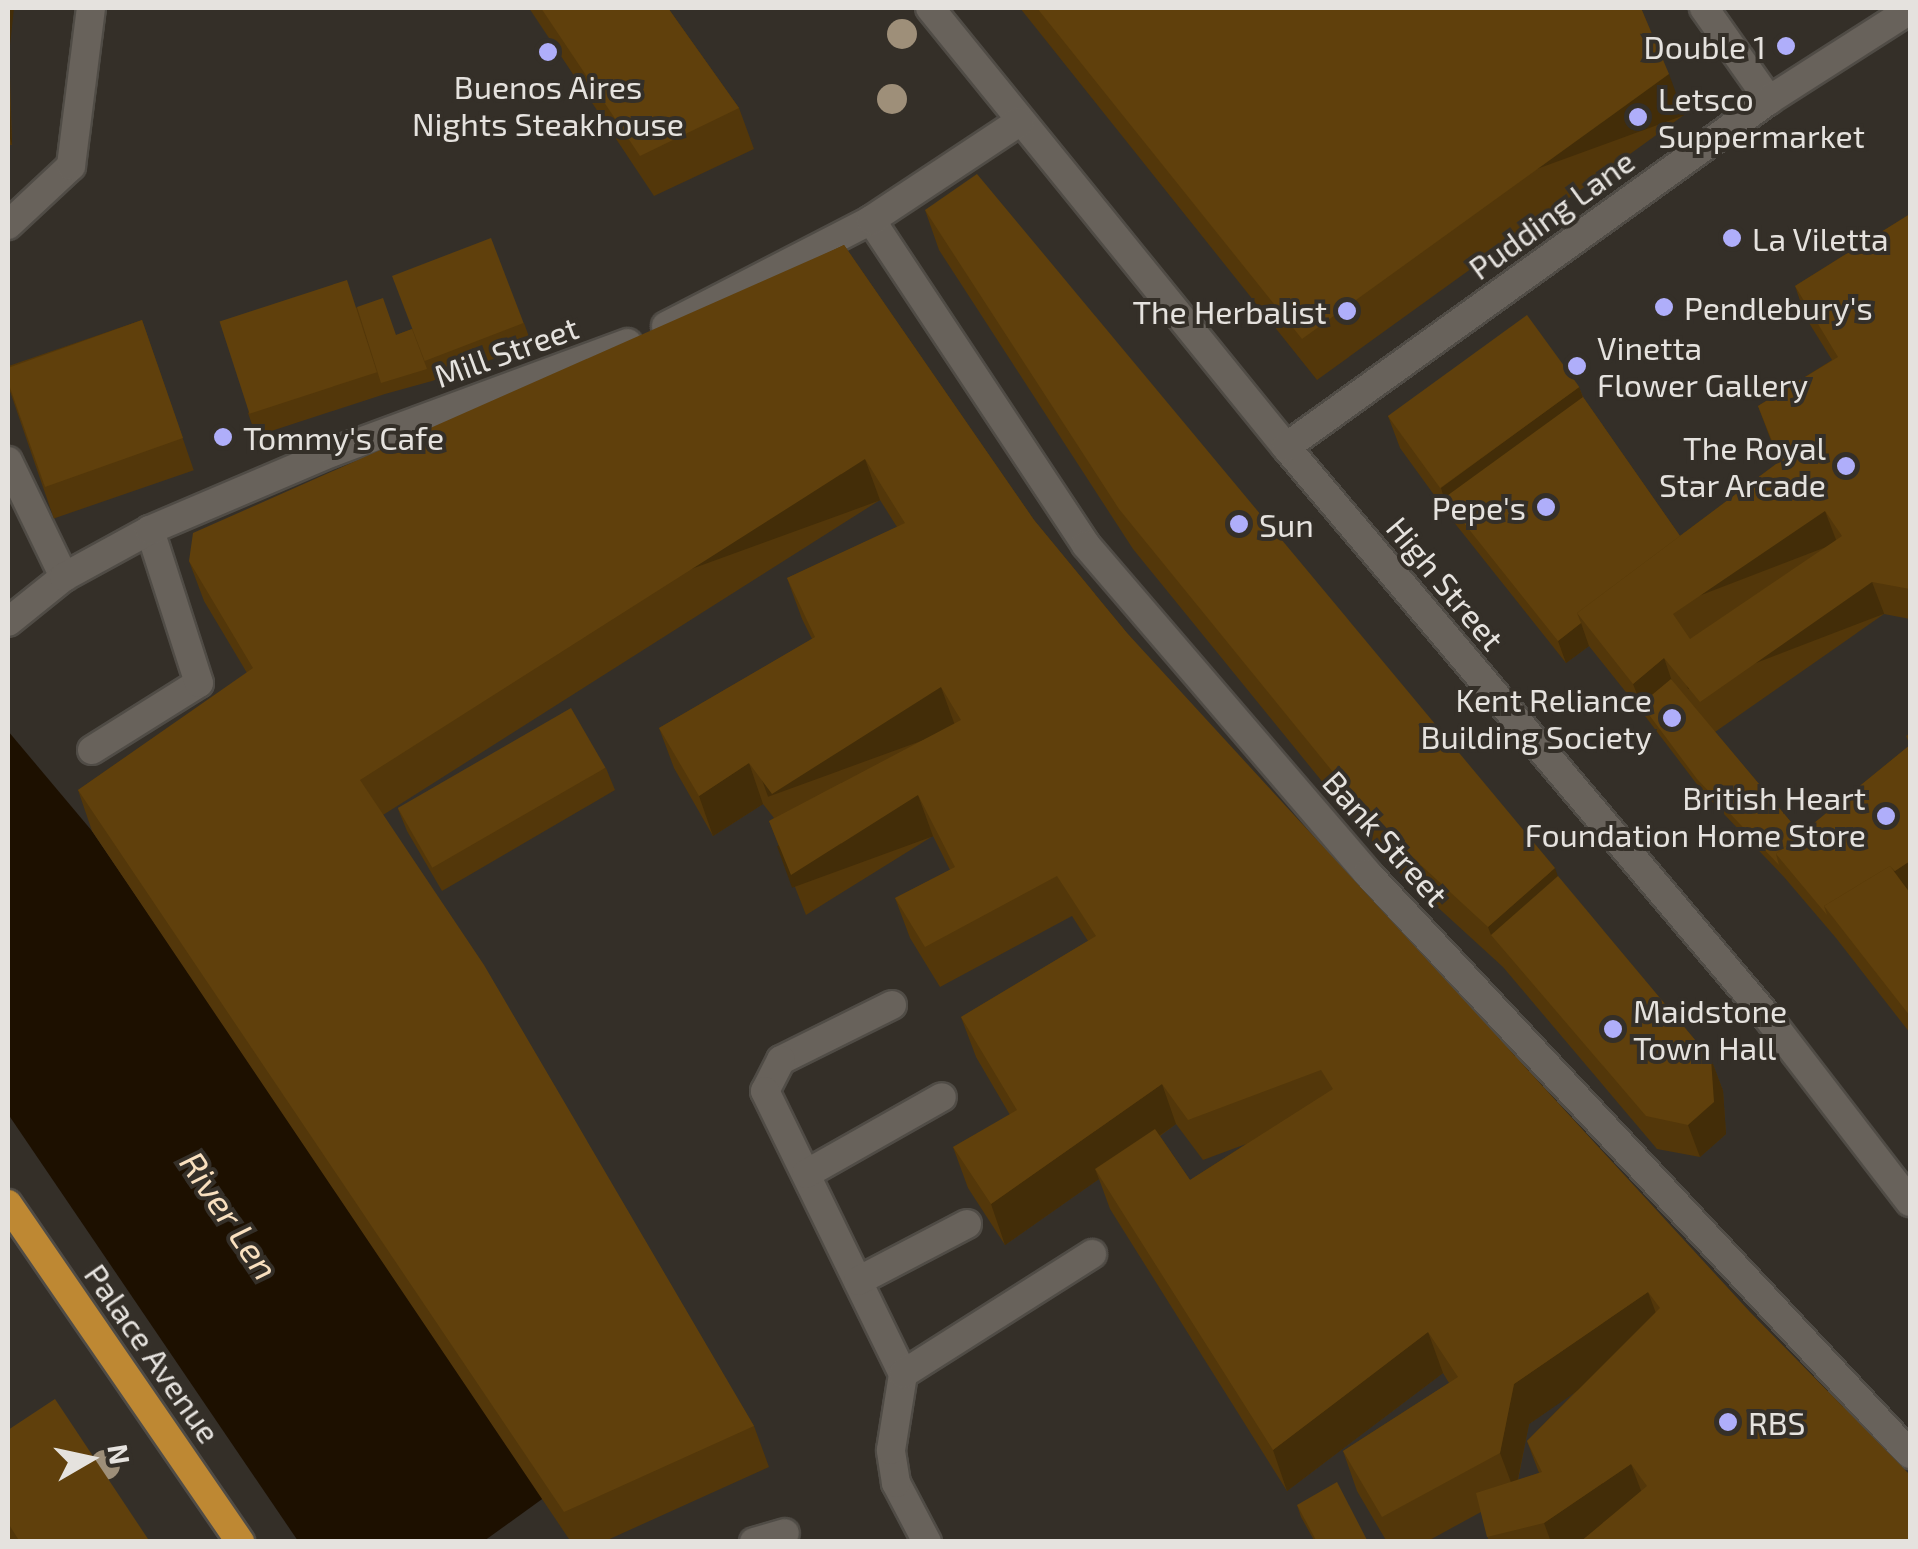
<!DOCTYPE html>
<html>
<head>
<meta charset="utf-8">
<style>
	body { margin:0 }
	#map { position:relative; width:1918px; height:1549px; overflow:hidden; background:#342f28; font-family:"Exo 2",sans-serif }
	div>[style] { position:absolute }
	.water>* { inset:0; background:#1d1000 }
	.roads { filter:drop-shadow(2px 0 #504c46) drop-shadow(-2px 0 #504c46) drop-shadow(0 2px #504c46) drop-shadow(0 -2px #504c46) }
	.service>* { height:28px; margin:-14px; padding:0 14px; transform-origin:14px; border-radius:14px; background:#68625b }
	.pedestrian>* { height:28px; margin:-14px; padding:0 14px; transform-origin:14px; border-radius:14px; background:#68625b }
	.minor>* { height:28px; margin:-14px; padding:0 14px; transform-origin:14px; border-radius:14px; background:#68625b }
	.trunk>* { height:28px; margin:-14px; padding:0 14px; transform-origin:14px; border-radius:14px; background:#be8833 }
	.trees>* { width:30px; height:30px; margin:-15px; border-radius:50%; background:#9e8f79 }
	.wall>* { inset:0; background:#53370a; transform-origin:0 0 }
	.shaded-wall>* { inset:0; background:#432d08; transform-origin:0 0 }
	.building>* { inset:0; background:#60400c; transform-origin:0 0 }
	.dots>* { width:28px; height:28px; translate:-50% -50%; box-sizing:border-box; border:5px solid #342f28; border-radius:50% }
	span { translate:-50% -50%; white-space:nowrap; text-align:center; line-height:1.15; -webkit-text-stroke:8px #342f28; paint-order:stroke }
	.poi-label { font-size:32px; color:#e5e2de }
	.right { translate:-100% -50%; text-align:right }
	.left { translate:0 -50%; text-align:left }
	.street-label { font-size:32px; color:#e5e2de }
	.water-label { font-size:35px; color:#f9e0bf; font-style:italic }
	.frame { position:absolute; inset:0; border:10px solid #e5e2de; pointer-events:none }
	.north { position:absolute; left:40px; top:1409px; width:100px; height:100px; -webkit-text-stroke:8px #342f28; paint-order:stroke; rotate:81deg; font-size:28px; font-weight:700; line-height:40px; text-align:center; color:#e5e2de }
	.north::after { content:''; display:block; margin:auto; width:35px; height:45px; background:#e5e2de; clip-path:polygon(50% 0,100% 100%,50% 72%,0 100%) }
</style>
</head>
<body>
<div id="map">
	<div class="water">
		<i style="clip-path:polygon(8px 731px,92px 831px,545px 1497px,484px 1541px,298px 1541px,8px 1114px)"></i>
	</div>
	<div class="roads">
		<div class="service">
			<i style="left:8px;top:225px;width:86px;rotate:-43.1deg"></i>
			<i style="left:71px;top:166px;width:159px;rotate:-82.8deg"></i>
			<i style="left:8px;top:461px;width:129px;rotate:64.2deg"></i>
			<i style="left:92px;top:750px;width:126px;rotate:-32.1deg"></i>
			<i style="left:199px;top:683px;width:161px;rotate:-107.8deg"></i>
			<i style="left:892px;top:1005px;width:124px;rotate:153.6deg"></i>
			<i style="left:781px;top:1060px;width:35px;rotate:117deg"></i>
			<i style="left:765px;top:1091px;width:315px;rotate:64deg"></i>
			<i style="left:806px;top:1174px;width:156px;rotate:-29.5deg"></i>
			<i style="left:858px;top:1281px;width:123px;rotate:-27.6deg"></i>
			<i style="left:754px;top:1542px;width:32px;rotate:-16deg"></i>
			<i style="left:927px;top:1542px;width:67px;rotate:-117.7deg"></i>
			<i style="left:896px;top:1483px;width:33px;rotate:-99deg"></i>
			<i style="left:891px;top:1450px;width:77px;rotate:-81deg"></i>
			<i style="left:903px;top:1374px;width:224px;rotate:-32.4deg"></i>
		</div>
		<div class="pedestrian">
			<i style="left:871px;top:220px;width:390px;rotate:56.5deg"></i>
			<i style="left:1086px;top:545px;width:432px;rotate:49.4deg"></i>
			<i style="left:1367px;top:873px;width:795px;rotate:46.94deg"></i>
		</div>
		<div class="minor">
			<i style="left:930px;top:8px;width:565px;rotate:50.96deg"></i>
			<i style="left:1286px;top:447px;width:749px;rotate:49.82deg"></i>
			<i style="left:1769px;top:1019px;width:231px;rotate:52.4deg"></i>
			<i style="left:1704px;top:8px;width:113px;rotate:54.8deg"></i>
			<i style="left:666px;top:326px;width:231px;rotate:-27.3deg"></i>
			<i style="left:871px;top:220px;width:178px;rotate:-33.5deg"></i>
			<i style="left:1286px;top:447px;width:595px;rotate:-35.69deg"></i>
			<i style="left:1769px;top:100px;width:167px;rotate:-32.6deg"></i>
			<i style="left:8px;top:622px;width:72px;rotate:-38.8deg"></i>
			<i style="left:64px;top:577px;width:98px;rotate:-28.7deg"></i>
			<i style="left:150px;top:530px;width:199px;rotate:-23.1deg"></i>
			<i style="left:333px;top:452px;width:314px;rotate:-20.3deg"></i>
		</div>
		<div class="trunk">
			<i style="left:8px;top:1204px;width:410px;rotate:55.5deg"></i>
		</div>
	</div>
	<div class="trees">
		<i style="left:902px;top:34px"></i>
		<i style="left:892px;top:99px"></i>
		<i style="left:105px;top:1465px"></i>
	</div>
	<div class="wall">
		<i style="clip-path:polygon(8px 8px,12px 145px,8px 145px)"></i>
		<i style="clip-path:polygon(529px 8px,668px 8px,739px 108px,754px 149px,654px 196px)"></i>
		<i style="clip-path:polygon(1020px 8px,1641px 8px,1684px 115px,1317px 380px)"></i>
		<i style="clip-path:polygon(925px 210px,1557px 876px,1711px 1059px,1723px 1091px,1726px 1134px,1700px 1157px,1657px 1149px,1503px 967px,1386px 860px,1133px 549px,939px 250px)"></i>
		<i style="clip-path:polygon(1910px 214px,1910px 619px,1884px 614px,1715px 732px,1801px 834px,1910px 745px,1906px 736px,1910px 733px,1910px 889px,1909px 890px,1910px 893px,1910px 1033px,1836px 938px,1784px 877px,1702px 791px,1645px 716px,1589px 646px,1566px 663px,1453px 521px,1400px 448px,1388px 416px,1579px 387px,1583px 397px,1680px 536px,1779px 462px,1758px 406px,1832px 360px,1806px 318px,1795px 286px)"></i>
		<i style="clip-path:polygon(evenodd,844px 245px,1034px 520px,1127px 633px,1910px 1542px,1489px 1542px,1481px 1512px,1426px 1542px,1387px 1542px,1357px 1491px,1343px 1451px,1449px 1383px,1443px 1373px,1287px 1491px,1110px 1209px,1099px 1179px,1005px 1245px,968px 1188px,953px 1147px,1010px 1115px,976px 1057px,961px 1017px,1088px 941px,1072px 916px,940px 987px,910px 938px,895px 898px,950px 870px,933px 836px,806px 915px,769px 821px,774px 818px,763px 804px,713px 836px,674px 768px,659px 728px,812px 639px,802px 619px,787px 578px,897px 527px,880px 500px,383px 815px,754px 1426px,769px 1467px,603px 1542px,571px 1542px,92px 831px,78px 790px,247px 673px,204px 601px,189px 561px,844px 245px,1176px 1124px,1203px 1160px,1246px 1144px,1190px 1180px,1160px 1136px,1176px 1124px,844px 245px,1575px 1392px,1527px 1441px,1539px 1473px,1518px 1480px,1529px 1424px,1575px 1392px)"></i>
		<i style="clip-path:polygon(357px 307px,396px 335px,412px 329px,524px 323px,532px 345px,432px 381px,385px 394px,256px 436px,248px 413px)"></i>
		<i style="left:142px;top:320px;width:159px;height:148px;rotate:71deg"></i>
		<i style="clip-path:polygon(606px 768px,615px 790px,442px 891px,407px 831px,398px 809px)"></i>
		<i style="clip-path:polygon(8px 1430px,150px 1542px,8px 1542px)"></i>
		<i style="clip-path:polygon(1297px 1505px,1368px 1542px,1315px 1542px,1301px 1517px)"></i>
	</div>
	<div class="shaded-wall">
		<i style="clip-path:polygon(8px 8px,14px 8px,8px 64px,12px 145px,8px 132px)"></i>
		<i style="left:1669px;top:74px;width:44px;height:453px;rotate:70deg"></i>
		<i style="clip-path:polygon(1579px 387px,1591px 420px,1444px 498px,1441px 488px)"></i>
		<i style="left:865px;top:459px;width:44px;height:598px;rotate:70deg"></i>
		<i style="left:1825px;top:511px;width:34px;height:184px;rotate:69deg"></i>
		<i style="left:1872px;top:582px;width:34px;height:210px;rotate:69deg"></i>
		<i style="clip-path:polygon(1581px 623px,1589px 646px,1566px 663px,1558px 641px)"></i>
		<i style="clip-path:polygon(1664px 658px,1675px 690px,1641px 704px,1633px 684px)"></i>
		<i style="left:941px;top:687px;width:44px;height:200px;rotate:70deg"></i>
		<i style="clip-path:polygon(749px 763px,763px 804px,713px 836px,699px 796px)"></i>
		<i style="left:918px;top:795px;width:44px;height:150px;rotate:70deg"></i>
		<i style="clip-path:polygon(1910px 861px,1910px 889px,1845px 932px,1830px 913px)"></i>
		<i style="clip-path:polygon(1555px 868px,1569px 908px,1491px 935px,1488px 927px)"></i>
		<i style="clip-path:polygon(1711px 1059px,1723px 1091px,1726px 1134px,1700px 1157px,1688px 1125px)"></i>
		<i style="clip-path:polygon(1162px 1084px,1176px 1124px,1101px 1177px,1095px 1169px,1099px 1179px,1005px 1245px,991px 1204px)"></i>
		<i style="clip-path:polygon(1648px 1292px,1663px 1332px,1529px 1424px,1515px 1493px,1500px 1453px,1514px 1384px)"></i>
		<i style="clip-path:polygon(1428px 1332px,1443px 1373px,1287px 1491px,1273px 1450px)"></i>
		<i style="clip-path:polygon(1631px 1464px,1646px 1504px,1592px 1542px,1551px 1542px,1544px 1523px)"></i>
	</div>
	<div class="building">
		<i style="clip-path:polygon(541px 8px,668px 8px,739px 108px,640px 156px)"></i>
		<i style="clip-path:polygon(1037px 8px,1641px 8px,1669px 74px,1302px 339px)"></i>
		<i style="clip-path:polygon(977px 174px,1555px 868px,1488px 927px,1372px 820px,1119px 509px,925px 210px)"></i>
		<i style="clip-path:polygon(evenodd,1910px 214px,1910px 589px,1872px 582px,1700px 702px,1664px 658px,1633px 684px,1577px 613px,1780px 461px,1758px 406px,1838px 357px,1795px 286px,1910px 214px,1825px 511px,1842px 536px,1690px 639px,1673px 614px,1825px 511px)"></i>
		<i style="left:491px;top:238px;width:91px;height:106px;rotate:69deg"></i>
		<i style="clip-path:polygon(844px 245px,1034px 520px,1127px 633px,1750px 1312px,1910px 1475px,1910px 1542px,1580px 1542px,1647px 1486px,1631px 1464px,1544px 1523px,1487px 1537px,1476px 1493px,1542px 1472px,1527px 1441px,1660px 1308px,1648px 1292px,1514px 1384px,1500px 1453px,1382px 1517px,1343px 1451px,1458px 1377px,1428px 1332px,1273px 1450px,1095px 1169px,1155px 1129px,1190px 1180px,1333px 1089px,1321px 1070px,1188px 1120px,1162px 1084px,991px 1204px,953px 1147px,1017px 1110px,961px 1017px,1096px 936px,1057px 876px,925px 947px,895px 898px,955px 867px,918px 795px,791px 875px,769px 821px,961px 720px,941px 687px,772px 794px,749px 763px,699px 796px,659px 728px,815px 637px,787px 578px,905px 523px,865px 459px,360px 780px,484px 965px,754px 1426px,564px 1512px,78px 790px,253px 668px,189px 561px,193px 533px)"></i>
		<i style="left:347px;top:280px;width:97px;height:134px;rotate:72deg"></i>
		<i style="clip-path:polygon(383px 298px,396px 335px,412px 329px,427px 369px,381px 383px,357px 307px)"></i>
		<i style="left:1527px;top:315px;width:89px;height:172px;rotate:54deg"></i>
		<i style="clip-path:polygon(142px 320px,183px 438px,45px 487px,8px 382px,8px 368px)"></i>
		<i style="clip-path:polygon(1583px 397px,1680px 536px,1577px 613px,1581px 623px,1558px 641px,1444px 498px)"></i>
		<i style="clip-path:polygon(1671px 679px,1801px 834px,1776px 854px,1779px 865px,1697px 779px,1641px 704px)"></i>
		<i style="left:571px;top:708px;width:69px;height:200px;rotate:60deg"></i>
		<i style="clip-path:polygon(1910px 745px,1910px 861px,1895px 871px,1890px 866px,1824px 906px,1827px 915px,1776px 854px)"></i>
		<i style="clip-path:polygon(1890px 866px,1910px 893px,1910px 1016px,1824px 906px)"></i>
		<i style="clip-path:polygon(1558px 876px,1711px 1059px,1714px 1102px,1688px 1125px,1646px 1116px,1491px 935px)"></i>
		<i style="clip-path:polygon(55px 1399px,150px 1542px,20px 1542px,8px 1523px,8px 1430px)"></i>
		<i style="clip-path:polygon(1337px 1482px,1368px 1542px,1317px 1542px,1297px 1505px)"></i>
	</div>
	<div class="dots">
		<i style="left:1786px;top:46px;background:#afaefa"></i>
		<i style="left:548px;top:52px;background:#afaefa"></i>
		<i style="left:1638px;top:117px;background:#afaefa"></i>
		<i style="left:1732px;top:238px;background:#afaefa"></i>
		<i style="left:1664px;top:307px;background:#afaefa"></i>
		<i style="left:1347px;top:311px;background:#afaefa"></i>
		<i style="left:1577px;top:366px;background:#afaefa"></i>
		<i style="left:223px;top:437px;background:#afaefa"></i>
		<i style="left:1846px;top:466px;background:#afaefa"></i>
		<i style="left:1546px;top:507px;background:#afaefa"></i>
		<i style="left:1239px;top:524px;background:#afaefa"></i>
		<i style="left:1672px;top:718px;background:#afaefa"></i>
		<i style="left:1886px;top:816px;background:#afaefa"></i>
		<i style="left:1613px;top:1029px;background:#afaefa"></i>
		<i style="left:1728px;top:1422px;background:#afaefa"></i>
	</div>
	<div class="poi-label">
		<span class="right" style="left:1766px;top:46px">Double 1</span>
		<span style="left:548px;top:105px">Buenos Aires<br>Nights Steakhouse</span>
		<span class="left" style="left:1658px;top:117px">Letsco<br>Suppermarket</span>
		<span class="left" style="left:1752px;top:238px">La Viletta</span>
		<span class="left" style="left:1684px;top:307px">Pendlebury's</span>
		<span class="right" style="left:1327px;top:311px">The Herbalist</span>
		<span class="left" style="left:1597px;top:366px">Vinetta<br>Flower Gallery</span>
		<span class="left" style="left:243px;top:437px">Tommy's Cafe</span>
		<span class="right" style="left:1826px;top:466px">The Royal<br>Star Arcade</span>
		<span class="right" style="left:1526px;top:507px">Pepe's</span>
		<span class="left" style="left:1259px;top:524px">Sun</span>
		<span class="right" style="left:1652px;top:718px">Kent Reliance<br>Building Society</span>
		<span class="right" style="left:1866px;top:816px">British Heart<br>Foundation Home Store</span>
		<span class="left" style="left:1633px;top:1029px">Maidstone<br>Town Hall</span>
		<span class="left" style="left:1748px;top:1422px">RBS</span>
	</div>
	<div class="street-label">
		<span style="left:1551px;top:214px;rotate:-36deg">Pudding Lane</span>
		<span style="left:506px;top:351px;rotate:-20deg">Mill Street</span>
		<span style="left:1446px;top:583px;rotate:50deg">High Street</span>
		<span style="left:1386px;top:838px;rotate:48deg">Bank Street</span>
		<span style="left:153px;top:1353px;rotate:55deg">Palace Avenue</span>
	</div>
	<div class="water-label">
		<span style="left:230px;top:1215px;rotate:56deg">River Len</span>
	</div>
	<div class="frame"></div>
	<div class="north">N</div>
</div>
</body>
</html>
